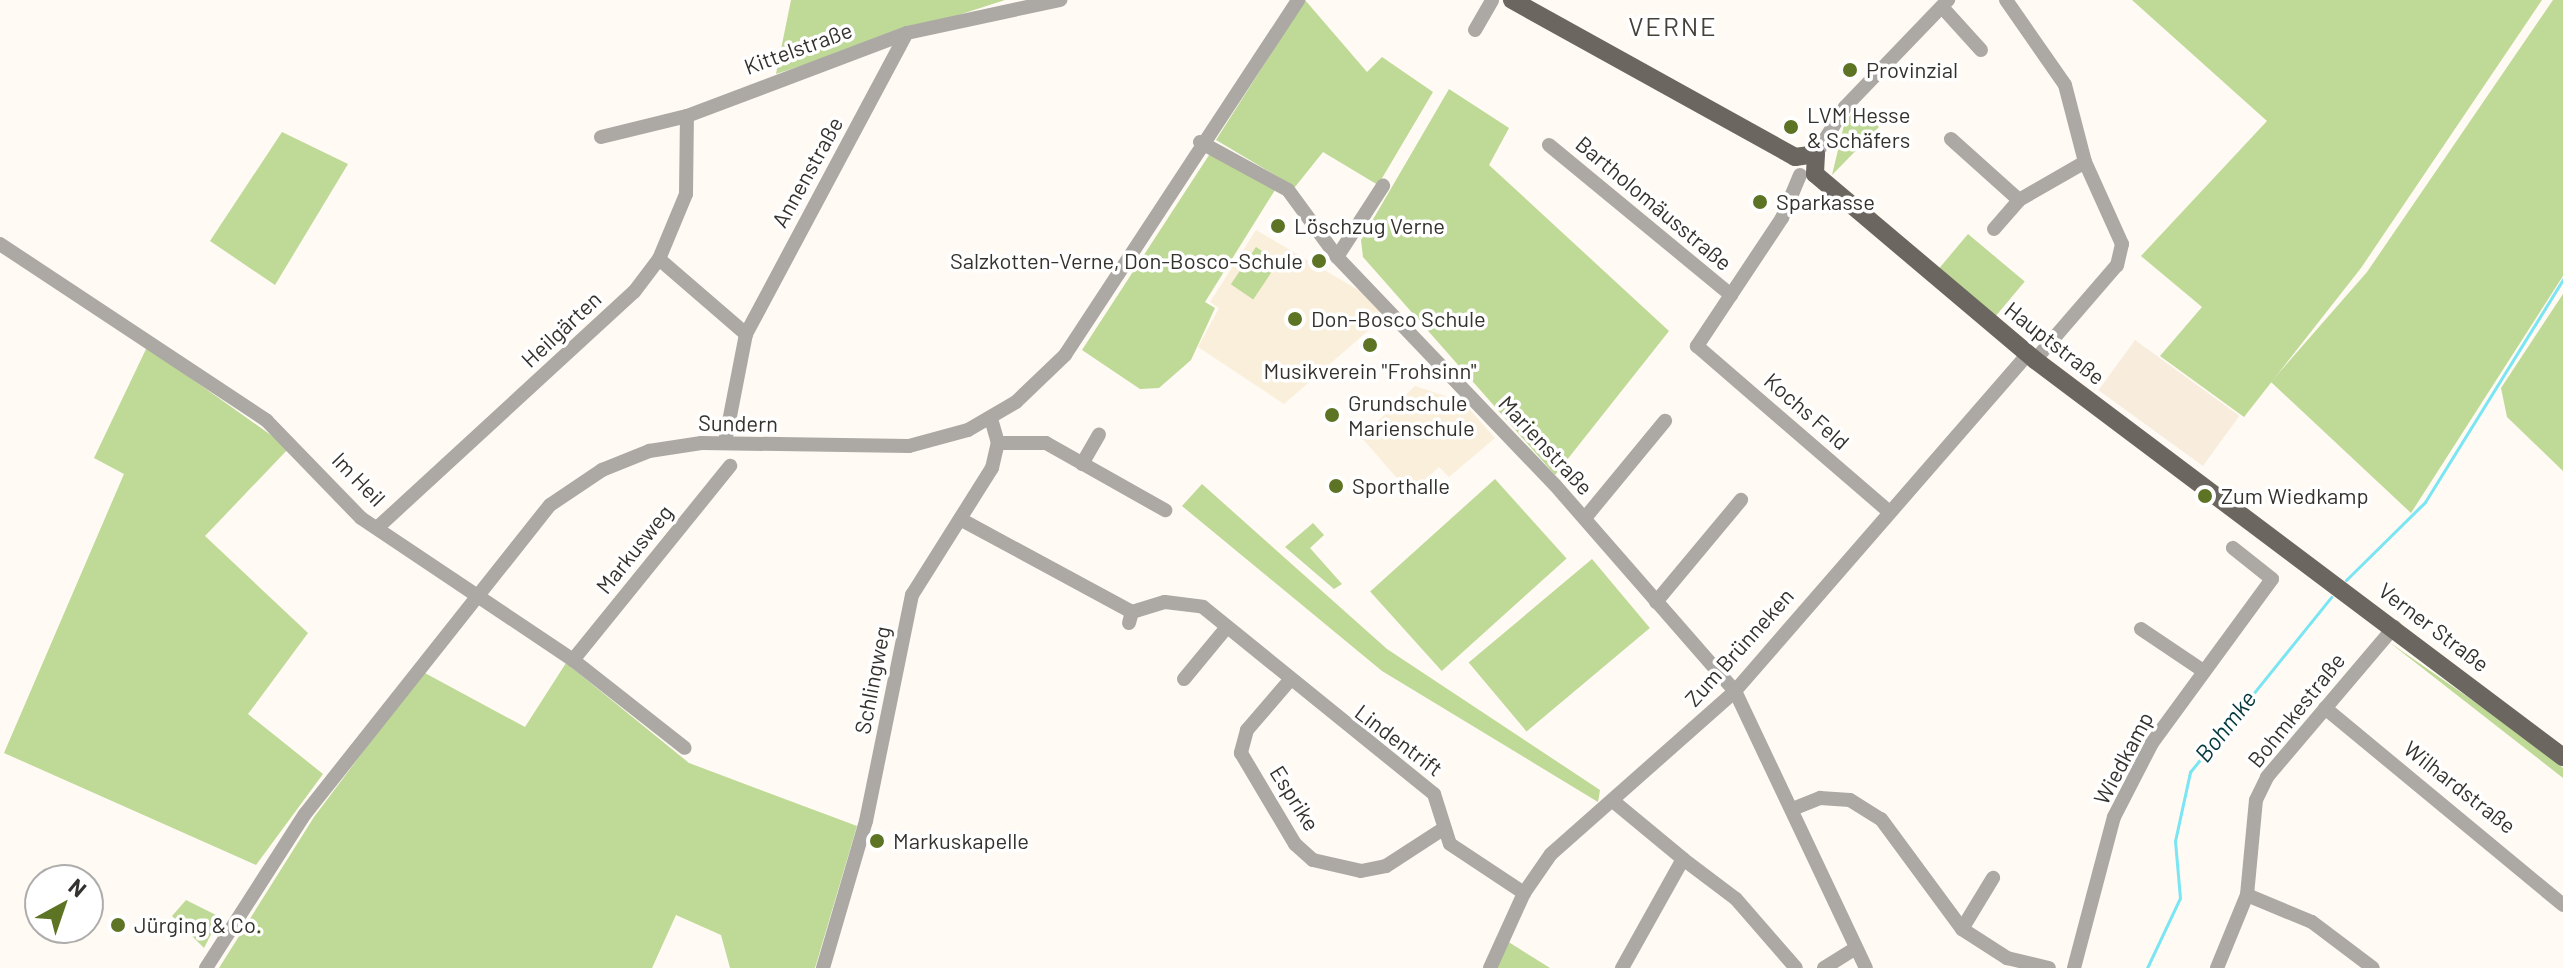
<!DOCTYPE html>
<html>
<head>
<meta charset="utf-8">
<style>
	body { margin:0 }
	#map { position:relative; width:2563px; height:968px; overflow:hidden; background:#fffaf3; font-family:Barlow,sans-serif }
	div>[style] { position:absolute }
	.built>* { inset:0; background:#f8eddd; transform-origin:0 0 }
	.education>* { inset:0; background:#faefda }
	.green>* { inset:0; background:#bfd996; transform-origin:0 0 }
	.stream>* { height:3px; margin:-1.5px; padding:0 1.5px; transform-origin:1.5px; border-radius:1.5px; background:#7ae5f3 }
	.minor>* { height:14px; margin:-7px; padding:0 7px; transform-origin:7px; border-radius:7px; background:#aca9a5 }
	.major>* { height:18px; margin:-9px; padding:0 9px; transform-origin:9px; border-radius:9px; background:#6b6760 }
	.dots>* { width:22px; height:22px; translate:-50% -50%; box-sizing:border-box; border:4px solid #fff; border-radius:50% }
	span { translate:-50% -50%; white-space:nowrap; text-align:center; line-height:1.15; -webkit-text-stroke:7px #fff; paint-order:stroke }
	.street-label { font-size:22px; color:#34322e }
	.poi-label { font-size:22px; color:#34322e }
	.left { translate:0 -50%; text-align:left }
	.right { translate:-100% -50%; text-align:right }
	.water-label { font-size:24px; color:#01373d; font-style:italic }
	.quarter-label { font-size:26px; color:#454039; letter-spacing:2px }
	.north { position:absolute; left:24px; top:864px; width:80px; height:80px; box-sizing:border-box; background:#fff; border:2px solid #aeadab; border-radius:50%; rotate:40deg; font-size:22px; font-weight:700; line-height:32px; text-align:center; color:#34322e }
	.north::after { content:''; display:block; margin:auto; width:28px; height:36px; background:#5e7425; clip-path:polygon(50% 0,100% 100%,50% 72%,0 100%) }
</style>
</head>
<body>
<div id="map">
	<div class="built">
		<i style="left:2135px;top:340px;width:129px;height:62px;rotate:36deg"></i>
	</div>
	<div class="education">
		<i style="clip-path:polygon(1256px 230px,1384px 305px,1370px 329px,1284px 404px,1198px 347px,1219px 308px,1210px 302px)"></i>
		<i style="clip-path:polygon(1415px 386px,1463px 402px,1495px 438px,1449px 477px,1439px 467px,1410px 493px,1361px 437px)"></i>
	</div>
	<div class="green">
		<i style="clip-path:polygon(791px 0,1005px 0,776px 74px)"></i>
		<i style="clip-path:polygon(1305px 0,1367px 72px,1382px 57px,1433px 92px,1378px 185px,1323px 152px,1295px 187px,1216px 140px)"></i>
		<i style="clip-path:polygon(2132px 0,2542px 0,2361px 268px,2244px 417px,2160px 356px,2202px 307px,2141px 256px,2267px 121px)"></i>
		<i style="clip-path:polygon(2553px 0,2563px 0,2563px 276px,2411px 513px,2271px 382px,2367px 272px)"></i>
		<i style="clip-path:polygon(1449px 89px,1509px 128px,1489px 165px,1669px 331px,1555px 475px,1363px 257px,1361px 240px)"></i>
		<i style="clip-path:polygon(1856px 106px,1879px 127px,1832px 175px,1844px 125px)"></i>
		<i style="clip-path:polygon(282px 132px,348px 164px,275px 285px,210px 241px)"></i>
		<i style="clip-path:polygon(1211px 152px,1275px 190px,1205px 302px,1215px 308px,1191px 360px,1159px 388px,1140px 389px,1082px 350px)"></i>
		<i style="left:1968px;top:234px;width:74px;height:46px;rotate:40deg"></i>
		<i style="left:1256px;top:247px;width:27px;height:45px;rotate:34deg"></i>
		<i style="clip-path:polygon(2563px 294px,2563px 471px,2507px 417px,2501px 388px)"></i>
		<i style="clip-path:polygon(147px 347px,289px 448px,205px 536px,308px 633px,248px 714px,323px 774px,256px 865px,4px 753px,124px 474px,94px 458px)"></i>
		<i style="left:1495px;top:479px;width:107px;height:168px;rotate:48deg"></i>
		<i style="clip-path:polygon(1202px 484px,1387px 649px,1600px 790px,1598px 802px,1382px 671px,1182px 506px)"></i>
		<i style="clip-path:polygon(1313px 523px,1324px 535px,1310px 548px,1342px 584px,1334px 589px,1285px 547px)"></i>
		<i style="left:1592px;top:559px;width:90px;height:161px;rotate:50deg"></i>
		<i style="clip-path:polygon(2389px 642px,2535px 744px,2563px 768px,2563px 778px)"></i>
		<i style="clip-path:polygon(566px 663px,689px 763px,857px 826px,815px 968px,730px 968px,721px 935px,676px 915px,652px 968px,219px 968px,314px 817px,423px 672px,525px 727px)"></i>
		<i style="clip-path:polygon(186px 900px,220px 917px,204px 948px,172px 916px)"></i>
		<i style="clip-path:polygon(1507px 941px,1550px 968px,1495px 968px)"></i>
	</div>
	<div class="stream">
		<i style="left:2346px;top:580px;width:111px;rotate:-44.6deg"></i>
		<i style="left:2425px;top:502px;width:262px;rotate:-58.2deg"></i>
		<i style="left:2147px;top:968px;width:77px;rotate:-64.8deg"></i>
		<i style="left:2180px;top:898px;width:57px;rotate:-95deg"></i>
		<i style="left:2175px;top:841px;width:71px;rotate:-77.7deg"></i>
		<i style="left:2190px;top:772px;width:225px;rotate:-51.1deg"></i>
	</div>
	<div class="minor">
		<i style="left:2006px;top:0;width:103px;rotate:55.2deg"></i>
		<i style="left:2065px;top:85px;width:80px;rotate:75.4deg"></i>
		<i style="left:2085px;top:162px;width:90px;rotate:65.7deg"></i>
		<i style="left:2122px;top:244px;width:22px;rotate:103deg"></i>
		<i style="left:2117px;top:265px;width:125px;rotate:130.8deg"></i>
		<i style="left:1942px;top:7px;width:58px;rotate:47.8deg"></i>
		<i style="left:1475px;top:30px;width:34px;rotate:-60deg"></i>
		<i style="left:601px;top:137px;width:89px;rotate:-13.7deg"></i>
		<i style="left:687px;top:116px;width:235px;rotate:-20.7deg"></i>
		<i style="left:907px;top:33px;width:157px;rotate:-12.2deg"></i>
		<i style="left:1951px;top:139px;width:91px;rotate:41.9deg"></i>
		<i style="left:2019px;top:200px;width:76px;rotate:-29.9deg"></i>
		<i style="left:1200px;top:142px;width:100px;rotate:28.6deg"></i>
		<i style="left:1288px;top:190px;width:83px;rotate:53.8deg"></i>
		<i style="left:1337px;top:257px;width:315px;rotate:46.3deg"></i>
		<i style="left:1555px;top:485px;width:274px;rotate:48.9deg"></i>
		<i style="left:1735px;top:691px;width:306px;rotate:64.7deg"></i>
		<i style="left:1549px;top:145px;width:236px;rotate:39.5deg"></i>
		<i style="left:1816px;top:154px;width:55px;rotate:-58.3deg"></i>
		<i style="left:1845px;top:107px;width:149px;rotate:-46.1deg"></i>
		<i style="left:1800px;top:175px;width:47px;rotate:112.7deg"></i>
		<i style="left:1782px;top:218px;width:154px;rotate:123.6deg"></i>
		<i style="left:1697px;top:346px;width:252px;rotate:40.8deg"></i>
		<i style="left:1994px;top:229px;width:38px;rotate:-49deg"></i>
		<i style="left:0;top:244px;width:320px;rotate:33.5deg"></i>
		<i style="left:267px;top:421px;width:135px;rotate:45.9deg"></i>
		<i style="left:361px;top:518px;width:255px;rotate:33.8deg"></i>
		<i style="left:573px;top:660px;width:142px;rotate:38.2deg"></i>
		<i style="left:1337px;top:257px;width:85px;rotate:-57.1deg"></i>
		<i style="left:659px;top:259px;width:115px;rotate:40.8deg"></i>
		<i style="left:746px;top:334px;width:110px;rotate:101deg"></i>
		<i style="left:746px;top:334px;width:341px;rotate:-61.9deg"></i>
		<i style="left:998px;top:443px;width:48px"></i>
		<i style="left:1046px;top:443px;width:137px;rotate:29.4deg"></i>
		<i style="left:1082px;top:464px;width:34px;rotate:-60deg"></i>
		<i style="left:1585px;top:518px;width:126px;rotate:-50.5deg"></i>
		<i style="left:960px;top:519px;width:196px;rotate:28.4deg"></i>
		<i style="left:377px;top:528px;width:349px;rotate:-42.6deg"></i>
		<i style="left:634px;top:292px;width:41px;rotate:-52.9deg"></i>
		<i style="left:659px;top:259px;width:70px;rotate:-67.4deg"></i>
		<i style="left:686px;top:194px;width:78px;rotate:-89.3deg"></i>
		<i style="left:1656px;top:602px;width:133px;rotate:-50.2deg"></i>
		<i style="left:1129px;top:623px;width:11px;rotate:-75deg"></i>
		<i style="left:1132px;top:612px;width:34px;rotate:-17deg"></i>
		<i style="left:1165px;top:602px;width:38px;rotate:7deg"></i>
		<i style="left:1203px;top:607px;width:297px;rotate:39deg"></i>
		<i style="left:1434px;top:794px;width:52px;rotate:72.3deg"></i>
		<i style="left:1450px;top:844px;width:89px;rotate:33.5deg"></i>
		<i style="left:2141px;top:629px;width:73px;rotate:33.9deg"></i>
		<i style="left:573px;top:660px;width:250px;rotate:-51deg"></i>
		<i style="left:1184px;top:679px;width:67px;rotate:-50.4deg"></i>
		<i style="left:1290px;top:680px;width:66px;rotate:130.7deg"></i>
		<i style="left:1247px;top:730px;width:24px;rotate:105deg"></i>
		<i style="left:1241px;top:753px;width:106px;rotate:59.3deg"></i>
		<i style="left:1295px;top:844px;width:24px;rotate:42deg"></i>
		<i style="left:1313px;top:860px;width:49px;rotate:12.9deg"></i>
		<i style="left:1361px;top:871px;width:25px;rotate:-11deg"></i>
		<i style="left:1386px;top:866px;width:64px;rotate:-32.9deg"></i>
		<i style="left:2325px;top:708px;width:309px;rotate:39.6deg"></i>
		<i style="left:1613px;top:801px;width:91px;rotate:39.6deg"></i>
		<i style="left:1683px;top:859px;width:125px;rotate:119.2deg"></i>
		<i style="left:1795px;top:808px;width:27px;rotate:-22deg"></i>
		<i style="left:1820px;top:798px;width:30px;rotate:4deg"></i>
		<i style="left:1850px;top:800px;width:36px;rotate:32deg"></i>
		<i style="left:1881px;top:819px;width:137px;rotate:53.6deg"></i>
		<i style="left:1962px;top:929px;width:54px;rotate:32.8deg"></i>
		<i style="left:2007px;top:958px;width:43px;rotate:13.4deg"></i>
		<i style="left:1683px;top:859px;width:66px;rotate:37deg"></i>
		<i style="left:1736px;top:899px;width:91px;rotate:49deg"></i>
		<i style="left:2247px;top:895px;width:70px;rotate:22.6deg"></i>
		<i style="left:2312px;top:922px;width:76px;rotate:37deg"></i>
		<i style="left:1962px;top:929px;width:60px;rotate:-58.7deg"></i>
		<i style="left:206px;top:968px;width:183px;rotate:-57.3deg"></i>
		<i style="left:305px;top:814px;width:394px;rotate:-51.6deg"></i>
		<i style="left:550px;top:505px;width:63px;rotate:-33.9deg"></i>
		<i style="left:602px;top:470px;width:51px;rotate:-22deg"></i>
		<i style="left:649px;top:451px;width:53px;rotate:-8.7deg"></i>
		<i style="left:701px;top:443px;width:208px;rotate:0.8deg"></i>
		<i style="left:909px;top:446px;width:61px;rotate:-15.2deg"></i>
		<i style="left:968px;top:430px;width:56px;rotate:-30.3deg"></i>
		<i style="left:1016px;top:402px;width:68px;rotate:-43.8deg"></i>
		<i style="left:1065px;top:355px;width:425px;rotate:-56.7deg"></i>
		<i style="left:823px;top:968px;width:153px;rotate:-73.7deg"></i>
		<i style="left:866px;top:821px;width:231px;rotate:-78.5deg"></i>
		<i style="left:912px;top:595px;width:150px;rotate:-57.8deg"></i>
		<i style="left:992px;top:468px;width:26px;rotate:-77deg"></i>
		<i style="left:998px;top:443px;width:26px;rotate:-106deg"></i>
		<i style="left:1490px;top:968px;width:82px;rotate:-65.6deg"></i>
		<i style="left:1524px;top:893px;width:47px;rotate:-55.3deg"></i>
		<i style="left:1551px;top:854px;width:246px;rotate:-41.5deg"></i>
		<i style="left:1735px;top:691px;width:447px;rotate:-49deg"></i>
		<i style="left:1824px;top:968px;width:36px;rotate:-32deg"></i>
		<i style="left:2074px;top:968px;width:156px;rotate:-75.2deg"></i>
		<i style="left:2114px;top:817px;width:83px;rotate:-62.8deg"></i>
		<i style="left:2152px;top:743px;width:203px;rotate:-53.8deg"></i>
		<i style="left:2272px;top:579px;width:50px;rotate:-141.5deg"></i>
		<i style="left:2217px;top:968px;width:79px;rotate:-67.7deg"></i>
		<i style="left:2247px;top:895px;width:95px;rotate:-84.6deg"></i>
		<i style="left:2256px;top:800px;width:25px;rotate:-64deg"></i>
		<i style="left:2267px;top:777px;width:197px;rotate:-49.7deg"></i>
	</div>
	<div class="major">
		<i style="left:1512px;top:0;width:324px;rotate:29deg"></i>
		<i style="left:1795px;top:157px;width:21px;rotate:-8deg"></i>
		<i style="left:1816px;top:154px;width:20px;rotate:93deg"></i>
		<i style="left:1815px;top:174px;width:288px;rotate:40.2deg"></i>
		<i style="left:2035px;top:360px;width:661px;rotate:36.94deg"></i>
	</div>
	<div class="dots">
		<i style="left:1850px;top:70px;background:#5e7425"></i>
		<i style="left:1791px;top:127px;background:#5e7425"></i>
		<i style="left:1760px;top:202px;background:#5e7425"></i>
		<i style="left:1278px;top:226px;background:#5e7425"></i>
		<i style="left:1319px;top:261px;background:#5e7425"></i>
		<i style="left:1295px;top:319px;background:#5e7425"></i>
		<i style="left:1370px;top:345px;background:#5e7425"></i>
		<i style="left:1332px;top:415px;background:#5e7425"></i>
		<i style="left:1336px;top:486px;background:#5e7425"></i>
		<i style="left:2205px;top:496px;background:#5e7425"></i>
		<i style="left:877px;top:841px;background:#5e7425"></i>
		<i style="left:118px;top:925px;background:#5e7425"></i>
	</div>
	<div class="street-label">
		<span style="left:798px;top:48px;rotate:-20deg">Kittelstraße</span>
		<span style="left:807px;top:172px;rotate:-61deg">Annenstraße</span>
		<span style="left:1654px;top:203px;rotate:40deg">Bartholomäusstraße</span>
		<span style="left:561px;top:329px;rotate:-43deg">Heilgärten</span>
		<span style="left:2055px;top:343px;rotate:38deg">Hauptstraße</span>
		<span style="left:1807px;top:411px;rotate:41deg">Kochs Feld</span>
		<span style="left:738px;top:423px;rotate:1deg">Sundern</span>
		<span style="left:1546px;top:445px;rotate:47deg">Marienstraße</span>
		<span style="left:359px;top:479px;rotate:46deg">Im Heil</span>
		<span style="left:634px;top:549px;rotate:-51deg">Markusweg</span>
		<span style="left:2434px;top:627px;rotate:37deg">Verner Straße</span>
		<span style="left:1739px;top:647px;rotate:-48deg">Zum Brünneken</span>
		<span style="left:872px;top:680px;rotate:-79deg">Schlingweg</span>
		<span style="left:2296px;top:710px;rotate:-51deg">Bohmkestraße</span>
		<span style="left:1399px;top:740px;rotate:37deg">Lindentrift</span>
		<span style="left:2123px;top:758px;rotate:-62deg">Wiedkamp</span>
		<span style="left:2460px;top:787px;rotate:38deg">Wilhardstraße</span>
		<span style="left:1295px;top:798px;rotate:58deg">Esprike</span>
	</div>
	<div class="poi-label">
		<span class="left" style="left:1866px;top:70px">Provinzial</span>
		<span class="left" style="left:1807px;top:127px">LVM Hesse<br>&amp; Schäfers</span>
		<span class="left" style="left:1776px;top:202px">Sparkasse</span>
		<span class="left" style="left:1294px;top:226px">Löschzug Verne</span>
		<span class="right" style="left:1303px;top:261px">Salzkotten-Verne, Don-Bosco-Schule</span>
		<span class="left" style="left:1311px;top:319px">Don-Bosco Schule</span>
		<span style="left:1370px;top:371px">Musikverein "Frohsinn"</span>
		<span class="left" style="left:1348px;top:415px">Grundschule<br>Marienschule</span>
		<span class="left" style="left:1352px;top:486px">Sporthalle</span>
		<span class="left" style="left:2221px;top:496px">Zum Wiedkamp</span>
		<span class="left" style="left:893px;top:841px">Markuskapelle</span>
		<span class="left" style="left:134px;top:925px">Jürging &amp; Co.</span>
	</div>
	<div class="water-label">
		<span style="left:2225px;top:726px;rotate:-52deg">Bohmke</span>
	</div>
	<div class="quarter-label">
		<span style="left:1673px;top:26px">VERNE</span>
	</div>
	<div class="north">N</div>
</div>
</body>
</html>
